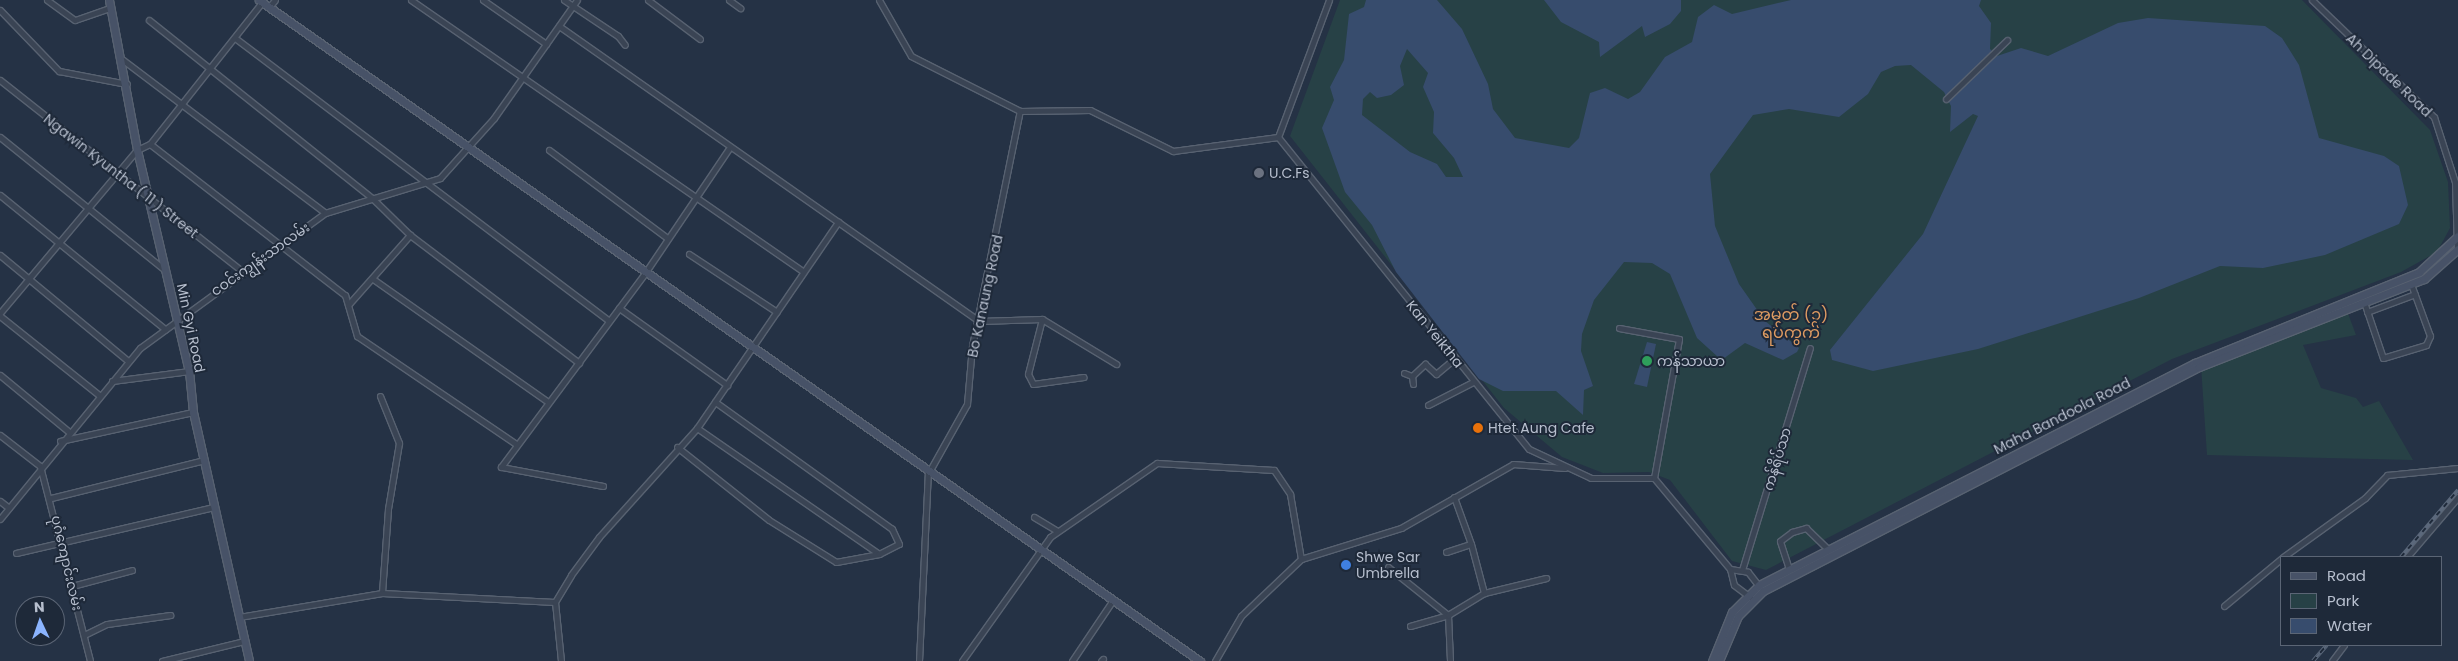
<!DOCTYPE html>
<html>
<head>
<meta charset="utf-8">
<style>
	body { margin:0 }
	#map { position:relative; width:2458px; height:661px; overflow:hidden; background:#253245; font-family:Poppins,"Noto Sans Myanmar",sans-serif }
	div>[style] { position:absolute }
	.green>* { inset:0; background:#274146 }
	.water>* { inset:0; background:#374c6d }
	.roads { filter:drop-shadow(1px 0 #586271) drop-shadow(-1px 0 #586271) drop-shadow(0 1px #586271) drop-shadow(0 -1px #586271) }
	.street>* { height:5px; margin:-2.5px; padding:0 2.5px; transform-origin:2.5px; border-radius:2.5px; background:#3a4454 }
	.secondary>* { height:7px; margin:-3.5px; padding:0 3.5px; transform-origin:3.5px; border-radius:3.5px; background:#475267 }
	.rail>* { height:4px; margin-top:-2px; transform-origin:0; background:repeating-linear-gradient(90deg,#1e2939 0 5.5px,#5b687b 0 11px); box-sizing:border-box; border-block:1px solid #5b687b }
	.dots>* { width:14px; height:14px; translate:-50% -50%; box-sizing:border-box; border:2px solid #1e2939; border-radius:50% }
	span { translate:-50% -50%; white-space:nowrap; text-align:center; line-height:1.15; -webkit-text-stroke:4px #1e2939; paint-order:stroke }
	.street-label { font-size:14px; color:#b7bfce }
	.poi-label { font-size:14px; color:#b7bfce }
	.left { translate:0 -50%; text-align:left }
	.quarter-label { font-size:16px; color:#de9b62 }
	.legend { position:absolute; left:2280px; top:556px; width:162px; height:90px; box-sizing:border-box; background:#1e2939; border:1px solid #5b6575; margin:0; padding:6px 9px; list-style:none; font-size:15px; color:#b7bfce }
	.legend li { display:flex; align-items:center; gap:10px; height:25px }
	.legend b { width:25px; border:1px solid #5b6575 }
	.north { position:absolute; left:15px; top:596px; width:50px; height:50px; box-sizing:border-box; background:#1e2939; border:1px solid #5b6575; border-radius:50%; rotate:357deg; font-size:14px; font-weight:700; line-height:20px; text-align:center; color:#b7bfce }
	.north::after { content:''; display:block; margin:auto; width:18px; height:22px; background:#8bb4ff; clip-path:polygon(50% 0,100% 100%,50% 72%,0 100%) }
</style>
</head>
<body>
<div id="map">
	<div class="green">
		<i style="clip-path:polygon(1340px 0,2302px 0,2430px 130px,2448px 182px,2450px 228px,2437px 252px,2401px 272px,2172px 359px,1766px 570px,1732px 561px,1670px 480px,1649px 472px,1603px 473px,1562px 457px,1504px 408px,1290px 136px)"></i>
		<i style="clip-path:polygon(2346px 308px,2356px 335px,2303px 345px,2321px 388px,2356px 398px,2363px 407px,2379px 401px,2413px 460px,2207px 455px,2201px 366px)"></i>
	</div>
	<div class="water">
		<i style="clip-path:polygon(evenodd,1366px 0,1437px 0,1462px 29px,1488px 84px,1493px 109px,1515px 138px,1569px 148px,1579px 138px,1590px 93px,1605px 88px,1628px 99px,1640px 92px,1665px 57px,1692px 42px,1698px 17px,1714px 5px,1732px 14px,1791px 0,1981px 0,1979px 6px,1991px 23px,1990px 49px,1997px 56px,2021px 48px,2048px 56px,2118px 23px,2148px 18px,2265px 26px,2282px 38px,2299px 65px,2319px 138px,2384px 156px,2399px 166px,2408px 205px,2399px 224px,2325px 255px,2263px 268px,2220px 266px,2139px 298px,1978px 349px,1873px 371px,1832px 360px,1830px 350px,1923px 234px,1978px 116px,1973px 114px,1950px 132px,1951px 106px,1944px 92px,1911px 65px,1895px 66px,1881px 72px,1868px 94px,1839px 117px,1789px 109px,1753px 115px,1710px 174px,1715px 226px,1739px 284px,1765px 321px,1799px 348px,1797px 352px,1783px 360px,1745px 343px,1723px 359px,1718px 357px,1697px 338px,1670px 274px,1652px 263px,1624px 262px,1594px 300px,1582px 334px,1581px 351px,1593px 386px,1584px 390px,1583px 415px,1556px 391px,1503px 391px,1479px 379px,1396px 272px,1372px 225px,1345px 192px,1322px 128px,1334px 100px,1330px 87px,1344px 60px,1349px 14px,1364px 7px,1366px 0,1407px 49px,1428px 73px,1423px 87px,1434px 112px,1433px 133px,1454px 158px,1463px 177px,1446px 177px,1437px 164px,1410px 152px,1362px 115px,1363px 99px,1370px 92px,1377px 98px,1391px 95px,1404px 85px,1400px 66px,1407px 49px)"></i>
		<i style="clip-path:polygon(1544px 0,1681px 0,1681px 11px,1670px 24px,1645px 37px,1642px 26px,1600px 57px,1599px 42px,1561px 22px)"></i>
		<i style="clip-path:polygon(1647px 342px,1656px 344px,1647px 387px,1634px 384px)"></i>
	</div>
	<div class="roads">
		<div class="street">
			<i style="left:47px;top:0;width:34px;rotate:36deg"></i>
			<i style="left:75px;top:20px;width:37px;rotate:-19deg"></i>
			<i style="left:411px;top:0;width:477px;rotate:34.7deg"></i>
			<i style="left:483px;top:0;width:77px;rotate:34.9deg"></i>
			<i style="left:564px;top:0;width:65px;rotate:33.7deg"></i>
			<i style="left:618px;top:36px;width:11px;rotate:52deg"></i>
			<i style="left:648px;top:0;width:65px;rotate:36.9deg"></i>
			<i style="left:729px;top:0;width:14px;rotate:36deg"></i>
			<i style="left:879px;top:0;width:64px;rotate:60.3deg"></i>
			<i style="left:911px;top:56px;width:122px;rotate:26.8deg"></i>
			<i style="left:1020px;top:111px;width:70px;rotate:-0.8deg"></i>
			<i style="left:1090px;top:110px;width:93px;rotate:26.3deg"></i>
			<i style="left:1173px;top:151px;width:106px;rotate:-7.6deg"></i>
			<i style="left:1329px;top:0;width:146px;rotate:110.4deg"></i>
			<i style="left:1278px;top:137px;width:400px;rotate:51.2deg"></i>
			<i style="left:1529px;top:449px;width:68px;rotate:25.1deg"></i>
			<i style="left:1591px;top:478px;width:63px"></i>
			<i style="left:1654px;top:478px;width:119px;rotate:50.1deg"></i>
			<i style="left:2312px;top:0;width:169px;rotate:43.8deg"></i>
			<i style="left:2434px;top:117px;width:68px;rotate:72.1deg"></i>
			<i style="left:2455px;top:182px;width:68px;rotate:88.3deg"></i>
			<i style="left:269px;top:7px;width:9px;rotate:-49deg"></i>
			<i style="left:0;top:10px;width:85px;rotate:46deg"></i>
			<i style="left:59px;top:71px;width:69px;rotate:10.8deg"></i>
			<i style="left:149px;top:20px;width:285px;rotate:38.6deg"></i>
			<i style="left:372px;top:198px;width:53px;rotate:44.2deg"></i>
			<i style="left:410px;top:235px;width:212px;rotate:37.1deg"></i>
			<i style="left:559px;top:26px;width:513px;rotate:35.08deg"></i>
			<i style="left:979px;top:321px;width:63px;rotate:-1.8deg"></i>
			<i style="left:1042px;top:319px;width:87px;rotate:31.3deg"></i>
			<i style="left:235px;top:38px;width:468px;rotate:37.1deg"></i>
			<i style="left:123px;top:60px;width:253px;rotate:37.1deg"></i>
			<i style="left:0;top:80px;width:308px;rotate:38.3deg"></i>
			<i style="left:1946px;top:99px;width:85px;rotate:-44deg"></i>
			<i style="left:0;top:137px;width:212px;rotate:38.9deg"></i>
			<i style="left:150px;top:144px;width:247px;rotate:37.8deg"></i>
			<i style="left:345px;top:295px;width:43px;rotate:73.7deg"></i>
			<i style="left:357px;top:336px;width:192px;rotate:34.2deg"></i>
			<i style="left:549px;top:150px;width:147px;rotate:36.7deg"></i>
			<i style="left:0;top:195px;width:213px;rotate:39.1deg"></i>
			<i style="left:689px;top:254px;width:105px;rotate:33.4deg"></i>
			<i style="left:0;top:255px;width:166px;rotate:39.6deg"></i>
			<i style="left:373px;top:279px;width:214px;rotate:35.1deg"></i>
			<i style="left:2364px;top:302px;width:59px;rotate:71.3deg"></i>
			<i style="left:2383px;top:358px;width:45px;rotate:-16.8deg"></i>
			<i style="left:2426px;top:345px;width:10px;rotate:-66deg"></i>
			<i style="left:2430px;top:336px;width:55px;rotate:-110.1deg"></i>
			<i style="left:348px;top:305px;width:94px;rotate:-48.5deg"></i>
			<i style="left:619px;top:308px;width:133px;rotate:35.5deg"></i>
			<i style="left:2367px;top:312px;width:51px;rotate:-20.6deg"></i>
			<i style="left:0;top:313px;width:213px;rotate:-50deg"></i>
			<i style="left:137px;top:150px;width:14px;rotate:-25deg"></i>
			<i style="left:150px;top:144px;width:181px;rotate:-51.7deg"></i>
			<i style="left:0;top:316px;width:127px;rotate:38.6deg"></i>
			<i style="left:1042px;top:319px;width:57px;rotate:104.3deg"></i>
			<i style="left:1028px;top:374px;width:11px;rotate:63deg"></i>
			<i style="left:1033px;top:384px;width:51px;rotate:-7.8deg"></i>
			<i style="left:1619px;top:328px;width:61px;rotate:10.4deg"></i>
			<i style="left:1679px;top:339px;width:141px;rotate:100.2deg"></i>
			<i style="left:1404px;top:373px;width:9px;rotate:21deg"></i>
			<i style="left:1412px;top:376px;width:18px;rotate:-43deg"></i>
			<i style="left:1425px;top:364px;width:15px;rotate:42deg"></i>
			<i style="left:1436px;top:374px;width:23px;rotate:-40deg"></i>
			<i style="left:0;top:375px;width:88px;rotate:39.5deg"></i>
			<i style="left:1412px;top:376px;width:8px;rotate:83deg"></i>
			<i style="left:112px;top:381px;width:78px;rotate:-7.4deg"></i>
			<i style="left:380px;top:396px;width:51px;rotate:68deg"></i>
			<i style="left:399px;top:443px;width:67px;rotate:99.5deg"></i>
			<i style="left:388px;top:509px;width:84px;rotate:94.1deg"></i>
			<i style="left:1428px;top:405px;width:51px;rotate:-27.1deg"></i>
			<i style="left:697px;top:428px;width:221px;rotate:34.7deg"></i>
			<i style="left:0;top:435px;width:51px;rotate:37.8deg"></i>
			<i style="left:60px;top:441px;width:136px;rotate:-12.3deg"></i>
			<i style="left:677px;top:447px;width:117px;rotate:38.4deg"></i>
			<i style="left:769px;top:520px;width:79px;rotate:32.1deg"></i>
			<i style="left:836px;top:562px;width:44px;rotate:-10.5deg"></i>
			<i style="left:879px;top:554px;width:22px;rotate:-27deg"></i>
			<i style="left:899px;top:544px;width:17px;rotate:-115deg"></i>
			<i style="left:892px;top:529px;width:218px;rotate:-144.3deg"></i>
			<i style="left:40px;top:466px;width:201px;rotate:75.6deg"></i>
			<i style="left:929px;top:472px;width:78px;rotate:-60.8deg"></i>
			<i style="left:967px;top:404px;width:58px;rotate:-85.1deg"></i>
			<i style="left:972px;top:346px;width:240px;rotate:-78.5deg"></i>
			<i style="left:603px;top:486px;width:104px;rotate:-169.4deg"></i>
			<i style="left:501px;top:467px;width:242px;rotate:-53.4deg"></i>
			<i style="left:645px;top:273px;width:152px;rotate:-56deg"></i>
			<i style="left:51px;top:498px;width:158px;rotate:-13.9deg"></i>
			<i style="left:0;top:501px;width:11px;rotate:38deg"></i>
			<i style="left:1034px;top:517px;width:26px;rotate:31deg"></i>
			<i style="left:0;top:519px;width:221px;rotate:-50.7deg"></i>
			<i style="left:140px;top:348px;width:229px;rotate:-36.1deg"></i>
			<i style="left:325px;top:213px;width:120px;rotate:-16.9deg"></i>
			<i style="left:440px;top:178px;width:81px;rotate:-48deg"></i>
			<i style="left:494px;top:118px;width:144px;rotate:-54.9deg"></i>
			<i style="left:1471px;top:544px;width:51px;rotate:75.1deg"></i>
			<i style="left:1446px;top:552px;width:26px;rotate:-18deg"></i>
			<i style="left:1471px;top:544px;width:50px;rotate:-109.9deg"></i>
			<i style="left:16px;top:553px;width:203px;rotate:-13.1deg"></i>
			<i style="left:2283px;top:557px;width:101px;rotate:-35.7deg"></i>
			<i style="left:2365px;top:498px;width:32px;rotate:-46deg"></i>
			<i style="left:2387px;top:475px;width:71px;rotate:-5.6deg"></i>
			<i style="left:2407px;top:557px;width:79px;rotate:-49.6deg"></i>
			<i style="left:1388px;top:567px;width:77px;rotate:38.7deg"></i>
			<i style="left:1448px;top:615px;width:46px;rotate:87.5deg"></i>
			<i style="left:1730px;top:569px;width:18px;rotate:9deg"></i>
			<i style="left:1748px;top:572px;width:18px;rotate:52deg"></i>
			<i style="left:1730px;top:569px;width:16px;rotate:76deg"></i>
			<i style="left:1734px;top:585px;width:20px;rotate:37deg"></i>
			<i style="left:1789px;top:569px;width:29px;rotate:-108deg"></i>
			<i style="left:1780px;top:541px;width:15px;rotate:-37deg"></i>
			<i style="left:1792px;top:532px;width:15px;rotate:-16deg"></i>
			<i style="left:1806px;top:528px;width:30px;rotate:44deg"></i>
			<i style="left:1742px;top:570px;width:232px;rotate:-73deg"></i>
			<i style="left:72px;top:586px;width:62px;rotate:-14.9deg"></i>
			<i style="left:2224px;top:606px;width:75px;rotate:-39.6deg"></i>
			<i style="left:239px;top:617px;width:145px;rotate:-9.5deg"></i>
			<i style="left:382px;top:593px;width:173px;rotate:3deg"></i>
			<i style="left:1410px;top:626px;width:40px;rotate:-16deg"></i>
			<i style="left:1448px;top:615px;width:42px;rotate:-31.4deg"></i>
			<i style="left:1484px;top:593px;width:64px;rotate:-13.6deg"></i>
			<i style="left:84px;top:635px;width:25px;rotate:-26deg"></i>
			<i style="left:107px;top:624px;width:64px;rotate:-8.1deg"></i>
			<i style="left:162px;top:661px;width:84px;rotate:-13.7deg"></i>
			<i style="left:561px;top:661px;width:59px;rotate:-95.8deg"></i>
			<i style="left:555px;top:602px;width:31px;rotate:-59deg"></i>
			<i style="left:571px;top:575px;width:47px;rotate:-53.6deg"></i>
			<i style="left:599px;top:537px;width:147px;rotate:-48deg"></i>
			<i style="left:697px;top:428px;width:250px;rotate:-55.6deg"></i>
			<i style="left:919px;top:661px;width:189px;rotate:-87.3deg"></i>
			<i style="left:962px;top:661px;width:152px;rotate:-54.6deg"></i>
			<i style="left:1050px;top:537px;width:130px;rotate:-34.7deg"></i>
			<i style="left:1157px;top:463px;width:117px;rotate:3.4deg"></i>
			<i style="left:1274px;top:470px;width:29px;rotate:56deg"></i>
			<i style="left:1290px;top:494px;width:66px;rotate:80.4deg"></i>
			<i style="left:1072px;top:661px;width:73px;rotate:-56.1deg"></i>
			<i style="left:1101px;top:661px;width:3px;rotate:-45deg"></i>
			<i style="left:1215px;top:661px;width:52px;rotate:-60deg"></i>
			<i style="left:1241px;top:616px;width:83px;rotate:-43.5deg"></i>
			<i style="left:1301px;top:559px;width:105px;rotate:-17.2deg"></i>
			<i style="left:1401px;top:528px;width:129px;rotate:-29.7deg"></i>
			<i style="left:1513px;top:464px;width:52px;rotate:4.4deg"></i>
			<i style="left:2332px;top:661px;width:20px;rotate:-53deg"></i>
		</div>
		<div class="secondary">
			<i style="left:109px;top:0;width:153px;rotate:79.4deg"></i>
			<i style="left:137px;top:150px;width:227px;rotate:76.8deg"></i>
			<i style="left:189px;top:371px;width:41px;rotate:84.4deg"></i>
			<i style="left:193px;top:412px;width:255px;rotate:77.3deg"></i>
			<i style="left:259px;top:0;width:1150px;rotate:35.09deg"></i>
			<i style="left:1712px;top:661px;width:53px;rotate:-67.8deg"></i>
			<i style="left:1732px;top:612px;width:38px;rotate:-45deg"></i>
			<i style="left:1759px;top:585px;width:489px;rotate:-27deg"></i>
			<i style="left:2195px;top:363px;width:242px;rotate:-22.1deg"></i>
			<i style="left:2419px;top:272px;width:53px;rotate:-42.7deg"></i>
			<i style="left:1719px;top:661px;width:49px;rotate:-67.1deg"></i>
			<i style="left:1738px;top:616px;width:35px;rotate:-45deg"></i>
			<i style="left:1763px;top:591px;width:490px;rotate:-27.2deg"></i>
			<i style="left:2199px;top:367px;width:242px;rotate:-21.4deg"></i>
			<i style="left:2424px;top:279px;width:45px;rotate:-41.4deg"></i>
		</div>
	</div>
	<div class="rail">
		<i style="left:2401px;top:557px;width:88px;rotate:-49.6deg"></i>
		<i style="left:2313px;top:661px;width:21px;rotate:-49deg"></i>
	</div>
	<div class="dots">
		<i style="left:1259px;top:173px;background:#6b7280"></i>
		<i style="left:1647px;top:361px;background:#2e9e5b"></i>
		<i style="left:1478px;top:428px;background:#e8710a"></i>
		<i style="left:1346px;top:565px;background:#3f7fe0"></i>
	</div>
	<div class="street-label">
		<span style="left:2389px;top:75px;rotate:44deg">Ah Dipade Road</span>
		<span style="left:121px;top:176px;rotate:38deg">Ngawin Kyuntha ( 11 ) Street</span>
		<span style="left:260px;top:259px;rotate:-35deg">ငဝင်းကျွန်းသာလမ်း</span>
		<span style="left:985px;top:296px;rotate:-78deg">Bo Kanaung Road</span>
		<span style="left:191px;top:328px;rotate:78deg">Min Gyi Road</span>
		<span style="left:1435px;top:334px;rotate:51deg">Kan Yeiktha</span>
		<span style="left:2062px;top:416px;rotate:-27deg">Maha Bandoola Road</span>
		<span style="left:1777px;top:459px;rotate:-73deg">ကန်ရိပ်သာ</span>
		<span style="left:67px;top:563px;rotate:77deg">ပုဂံကျောင်းလမ်း</span>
	</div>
	<div class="poi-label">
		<span class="left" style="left:1269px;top:173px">U.C.Fs</span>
		<span class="left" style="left:1657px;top:361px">ကန်သာယာ</span>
		<span class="left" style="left:1488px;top:428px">Htet Aung Cafe</span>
		<span class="left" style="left:1356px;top:565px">Shwe Sar<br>Umbrella</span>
	</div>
	<div class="quarter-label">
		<span style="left:1791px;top:324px">အမှတ် (၃)<br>ရပ်ကွက်</span>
	</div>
	<ul class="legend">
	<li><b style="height:6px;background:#475267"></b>Road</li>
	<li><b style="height:14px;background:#274146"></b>Park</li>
	<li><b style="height:14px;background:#374c6d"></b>Water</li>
	</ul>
	<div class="north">N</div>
</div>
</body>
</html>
